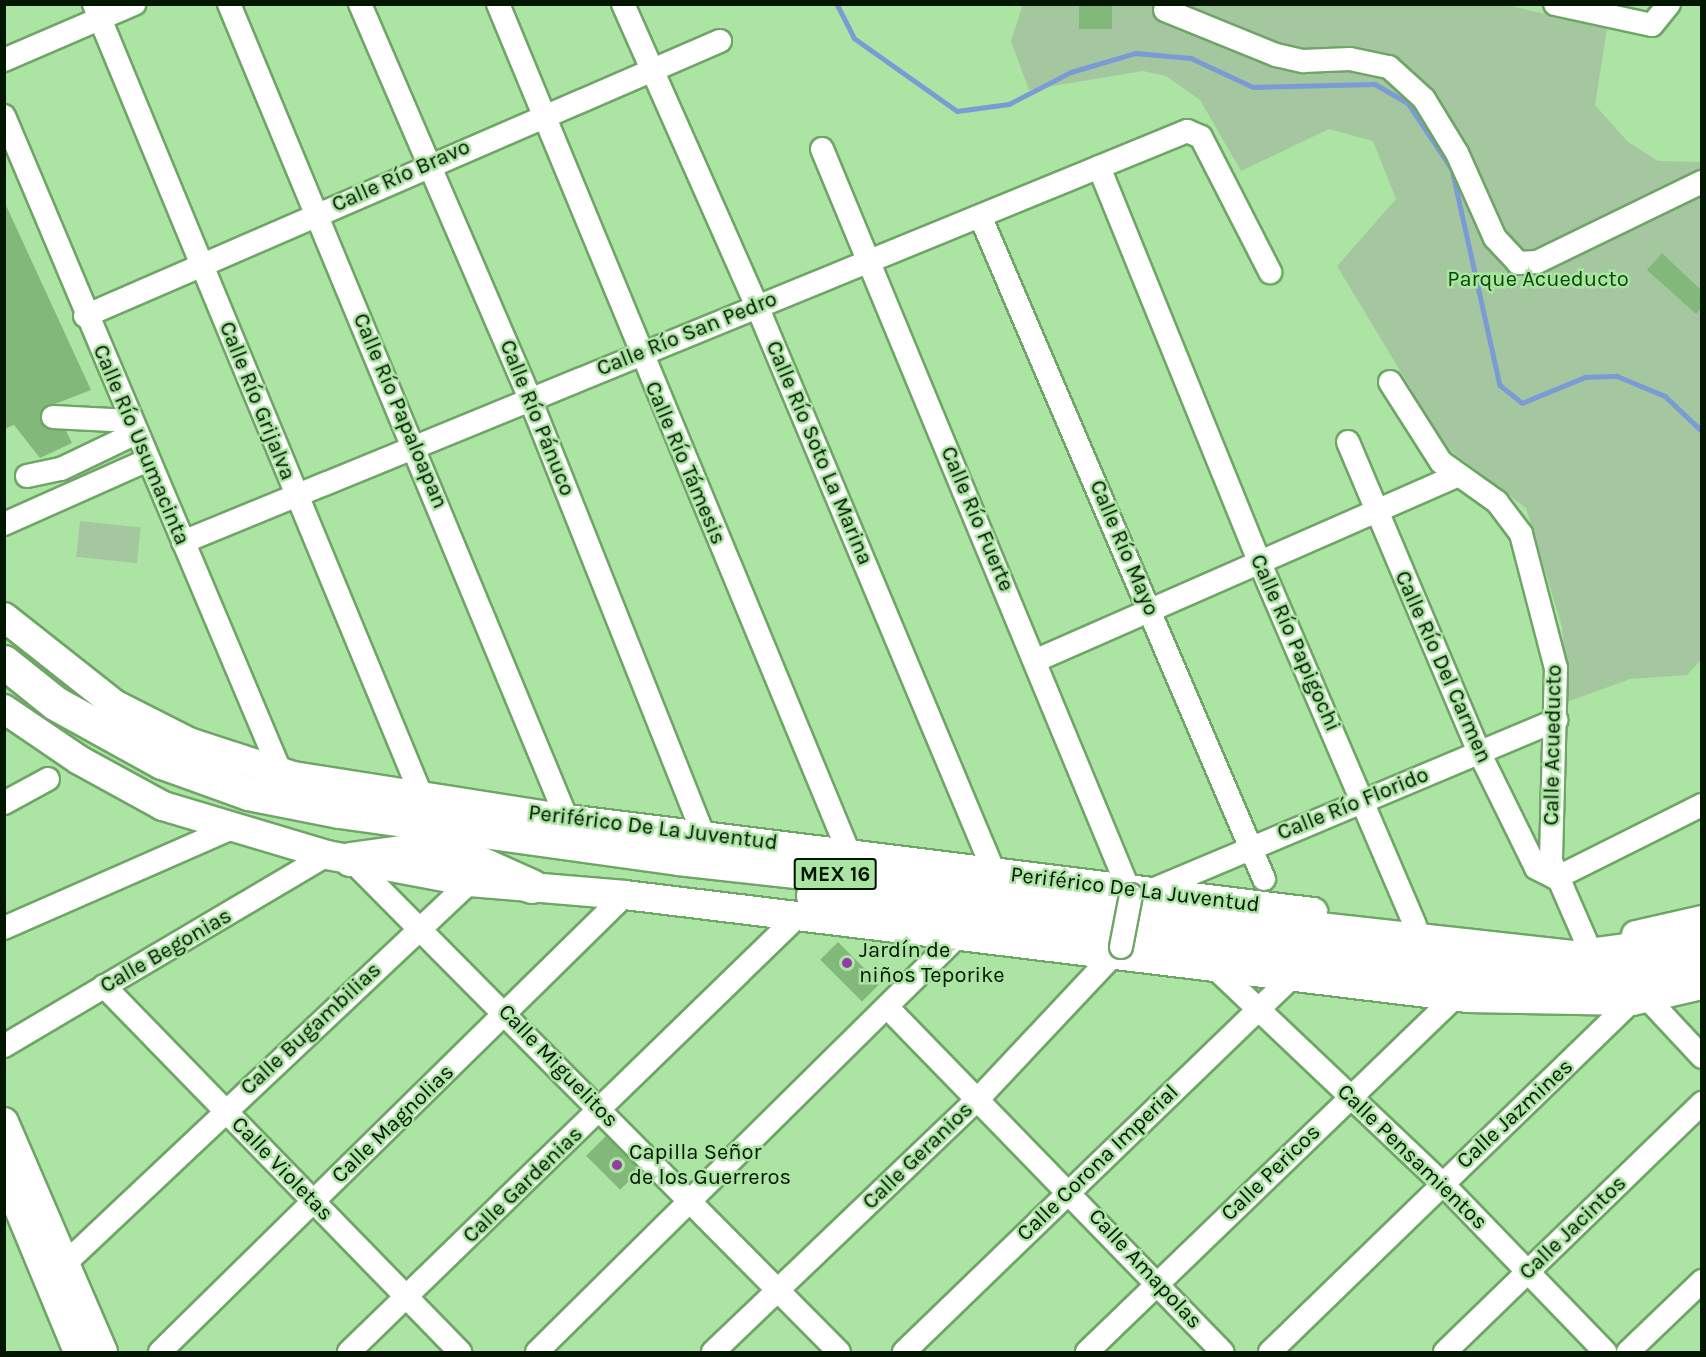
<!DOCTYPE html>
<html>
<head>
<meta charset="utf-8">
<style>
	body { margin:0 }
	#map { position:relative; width:1706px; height:1357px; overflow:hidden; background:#ace4a3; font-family:Karla,sans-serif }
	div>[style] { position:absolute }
	.green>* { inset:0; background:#a5c7a0; transform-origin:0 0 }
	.stream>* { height:4.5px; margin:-2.25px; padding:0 2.25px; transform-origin:2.25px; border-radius:2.25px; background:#7a9bd4 }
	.building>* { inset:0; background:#82b87a; transform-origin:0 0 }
	.roads { filter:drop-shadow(2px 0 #6fa567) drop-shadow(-2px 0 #6fa567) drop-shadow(0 2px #6fa567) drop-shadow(0 -2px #6fa567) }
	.minor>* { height:22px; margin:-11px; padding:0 11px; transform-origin:11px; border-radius:11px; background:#fff }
	.major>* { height:28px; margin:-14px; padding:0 14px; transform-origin:14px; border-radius:14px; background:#fff }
	.highway>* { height:33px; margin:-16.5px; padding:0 16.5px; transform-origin:16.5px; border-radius:16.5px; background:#fff }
	.bridges { filter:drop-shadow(2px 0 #6fa567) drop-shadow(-2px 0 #6fa567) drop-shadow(0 2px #6fa567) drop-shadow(0 -2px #6fa567) }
	.minor-bridge>* { height:22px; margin:-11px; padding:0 11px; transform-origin:11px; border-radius:11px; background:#fff }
	.dots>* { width:16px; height:16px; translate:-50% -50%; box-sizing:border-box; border:3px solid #ace4a3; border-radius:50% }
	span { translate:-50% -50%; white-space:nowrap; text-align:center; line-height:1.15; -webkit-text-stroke:5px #ace4a3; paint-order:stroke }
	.shield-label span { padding:2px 4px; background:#ace4a3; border:2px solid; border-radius:4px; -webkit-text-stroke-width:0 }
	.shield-label { font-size:21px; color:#021601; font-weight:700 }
	.street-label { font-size:22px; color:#021601 }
	.park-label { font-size:22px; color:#064c00 }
	.poi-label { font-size:22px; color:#021601 }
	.left { translate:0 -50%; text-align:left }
	.frame { position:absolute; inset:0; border:6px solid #021601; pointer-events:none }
</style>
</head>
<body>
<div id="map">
	<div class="green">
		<i style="clip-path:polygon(1023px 4px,1503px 4px,1607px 29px,1595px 105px,1628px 142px,1658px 161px,1701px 162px,1702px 659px,1687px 675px,1630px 679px,1567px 702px,1562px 627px,1526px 508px,1446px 447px,1337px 266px,1396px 199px,1373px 141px,1329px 129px,1241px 171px,1200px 100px,1166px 76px,1143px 71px,1029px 90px,1011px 41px)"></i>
		<i style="left:80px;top:521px;width:61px;height:36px;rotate:6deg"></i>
	</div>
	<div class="stream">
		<i style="left:837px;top:4px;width:38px;rotate:63deg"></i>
		<i style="left:854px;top:38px;width:126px;rotate:35.3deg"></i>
		<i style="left:957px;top:111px;width:52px;rotate:-7.7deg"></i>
		<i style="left:1009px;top:104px;width:70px;rotate:-27.3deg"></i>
		<i style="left:1071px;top:72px;width:67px;rotate:-16.5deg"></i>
		<i style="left:1135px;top:53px;width:56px;rotate:5.1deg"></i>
		<i style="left:1191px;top:58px;width:68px;rotate:25.1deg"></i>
		<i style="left:1253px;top:87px;width:122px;rotate:-1.4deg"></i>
		<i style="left:1375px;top:84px;width:38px;rotate:30deg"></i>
		<i style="left:1408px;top:103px;width:79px;rotate:56.3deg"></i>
		<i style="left:1452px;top:169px;width:221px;rotate:77.5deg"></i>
		<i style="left:1500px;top:385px;width:28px;rotate:39deg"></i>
		<i style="left:1522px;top:403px;width:68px;rotate:-22.4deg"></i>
		<i style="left:1585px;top:377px;width:32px;rotate:-2deg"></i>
		<i style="left:1617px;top:376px;width:52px;rotate:22.6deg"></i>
		<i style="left:1665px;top:396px;width:51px;rotate:43.4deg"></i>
	</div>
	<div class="building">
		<i style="left:1079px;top:4px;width:33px;height:25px"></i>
		<i style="clip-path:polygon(4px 201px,91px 390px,42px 409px,41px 424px,66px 431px,72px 443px,40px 458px,14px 425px,4px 429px)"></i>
		<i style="clip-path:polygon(1662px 253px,1701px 290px,1701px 308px,1696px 314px,1647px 270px)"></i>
		<i style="left:838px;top:942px;width:59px;height:25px;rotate:45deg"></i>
		<i style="left:606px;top:1136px;width:48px;height:28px;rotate:45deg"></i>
	</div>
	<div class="roads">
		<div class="minor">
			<i style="left:94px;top:4px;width:858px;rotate:67.53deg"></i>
			<i style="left:229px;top:4px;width:882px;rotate:67.48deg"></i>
			<i style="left:360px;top:4px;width:430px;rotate:66.7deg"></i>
			<i style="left:530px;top:399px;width:470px;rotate:68.3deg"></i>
			<i style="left:498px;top:4px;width:919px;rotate:67.54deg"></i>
			<i style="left:623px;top:4px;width:330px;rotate:66.1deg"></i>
			<i style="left:757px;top:306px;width:614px;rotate:67.28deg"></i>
			<i style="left:1555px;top:4px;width:99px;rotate:12.2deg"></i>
			<i style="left:1652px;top:25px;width:27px;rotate:-51deg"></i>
			<i style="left:1165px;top:10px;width:120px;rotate:22.1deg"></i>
			<i style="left:1276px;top:55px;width:28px;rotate:13deg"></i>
			<i style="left:1303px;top:61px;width:47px;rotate:-2.4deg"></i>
			<i style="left:1350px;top:59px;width:40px;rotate:12deg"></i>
			<i style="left:1389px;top:67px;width:47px;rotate:42.4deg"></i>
			<i style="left:1424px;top:99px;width:63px;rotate:58.6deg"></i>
			<i style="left:1457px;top:153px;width:93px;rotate:65.9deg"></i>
			<i style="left:1495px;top:238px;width:34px;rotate:47deg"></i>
			<i style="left:1518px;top:263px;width:19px;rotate:-3deg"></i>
			<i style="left:1537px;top:262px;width:183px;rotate:-25.9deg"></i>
			<i style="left:4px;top:60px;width:142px;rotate:-23.3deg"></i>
			<i style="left:4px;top:116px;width:713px;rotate:67.14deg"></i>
			<i style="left:822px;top:149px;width:807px;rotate:67.5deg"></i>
			<i style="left:1099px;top:167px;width:425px;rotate:67.9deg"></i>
			<i style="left:1259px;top:561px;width:396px;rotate:66.8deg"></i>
			<i style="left:981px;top:218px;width:719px;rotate:66.82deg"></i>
			<i style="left:85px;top:316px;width:692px;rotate:-23.42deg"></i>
			<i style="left:1390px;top:382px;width:95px;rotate:57.5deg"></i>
			<i style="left:1441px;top:462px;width:69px;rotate:35.5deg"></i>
			<i style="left:1497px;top:502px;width:40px;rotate:53deg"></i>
			<i style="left:1521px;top:534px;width:138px;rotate:75.4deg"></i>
			<i style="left:1556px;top:668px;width:193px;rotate:91.5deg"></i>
			<i style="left:1551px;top:861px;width:87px;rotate:66.4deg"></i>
			<i style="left:53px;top:417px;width:78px;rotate:2.9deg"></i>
			<i style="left:1348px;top:442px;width:337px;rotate:67.1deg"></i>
			<i style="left:1479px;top:752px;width:129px;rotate:63.8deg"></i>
			<i style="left:1536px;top:868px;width:22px;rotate:27deg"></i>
			<i style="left:1556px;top:878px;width:163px;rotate:-26.6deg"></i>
			<i style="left:27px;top:476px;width:35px;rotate:-12deg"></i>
			<i style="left:61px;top:469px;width:83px;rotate:-25.6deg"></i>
			<i style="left:4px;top:524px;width:158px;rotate:-24deg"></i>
			<i style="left:183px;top:542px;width:1085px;rotate:-22.26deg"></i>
			<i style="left:1187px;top:131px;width:15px;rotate:23deg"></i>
			<i style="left:1201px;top:137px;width:152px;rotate:62.9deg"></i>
			<i style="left:1037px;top:660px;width:459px;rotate:-23.7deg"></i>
			<i style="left:4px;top:803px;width:50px;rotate:-28.6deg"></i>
			<i style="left:350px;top:859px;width:694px;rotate:45.23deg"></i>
			<i style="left:1150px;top:891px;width:441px;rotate:-22.8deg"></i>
			<i style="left:4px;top:928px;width:246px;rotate:-23.7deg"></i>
			<i style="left:1214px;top:967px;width:314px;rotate:43.5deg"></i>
			<i style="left:1442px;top:1183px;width:235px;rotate:46deg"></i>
			<i style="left:104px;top:986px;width:511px;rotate:45.79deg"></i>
			<i style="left:1648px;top:999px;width:79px;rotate:47deg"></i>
			<i style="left:888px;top:1008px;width:480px;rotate:45.8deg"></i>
			<i style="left:4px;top:1046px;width:375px;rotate:-30.6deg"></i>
			<i style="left:54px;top:1274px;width:572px;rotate:-43.3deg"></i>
			<i style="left:160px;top:1352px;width:652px;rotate:-44.5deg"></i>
			<i style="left:349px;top:1352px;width:626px;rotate:-44.16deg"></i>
			<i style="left:537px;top:1352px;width:590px;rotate:-44.66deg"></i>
			<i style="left:713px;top:1352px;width:368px;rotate:-43.7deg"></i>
			<i style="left:979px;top:1098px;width:207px;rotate:-46.8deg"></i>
			<i style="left:904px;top:1352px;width:542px;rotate:-44.03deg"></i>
			<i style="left:1087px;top:1352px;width:513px;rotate:-43.97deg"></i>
			<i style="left:1270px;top:1352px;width:504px;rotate:-44.12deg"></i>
			<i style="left:1445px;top:1352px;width:358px;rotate:-44.1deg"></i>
			<i style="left:1628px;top:1352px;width:103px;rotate:-43.8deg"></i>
		</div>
		<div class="major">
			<i style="left:4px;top:617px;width:140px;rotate:38.3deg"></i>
			<i style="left:114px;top:704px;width:84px;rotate:26.9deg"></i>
			<i style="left:189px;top:742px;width:109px;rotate:18.1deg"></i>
			<i style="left:293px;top:776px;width:277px;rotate:8.9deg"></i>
			<i style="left:567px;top:819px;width:752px;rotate:7.11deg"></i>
			<i style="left:4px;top:709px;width:91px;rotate:34.2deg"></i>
			<i style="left:79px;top:760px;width:96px;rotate:28.7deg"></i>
			<i style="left:163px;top:806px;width:171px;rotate:16.6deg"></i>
			<i style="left:327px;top:855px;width:146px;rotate:10.7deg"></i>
			<i style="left:470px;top:882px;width:156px;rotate:4.8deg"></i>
			<i style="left:625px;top:895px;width:848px;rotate:6.97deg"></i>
			<i style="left:1467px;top:998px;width:165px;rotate:1deg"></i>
			<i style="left:1632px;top:1001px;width:72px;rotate:-12.9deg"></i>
			<i style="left:1636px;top:935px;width:68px;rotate:-12.8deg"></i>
			<i style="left:4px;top:1122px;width:250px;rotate:66.7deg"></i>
			<i style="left:4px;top:1173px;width:194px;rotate:67.5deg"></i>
		</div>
		<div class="highway">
			<i style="left:4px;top:662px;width:65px;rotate:38.8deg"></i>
			<i style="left:55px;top:703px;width:122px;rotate:28.9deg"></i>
			<i style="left:162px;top:762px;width:91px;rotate:19.8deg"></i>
			<i style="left:248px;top:793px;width:93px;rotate:11.2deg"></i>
			<i style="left:339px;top:811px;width:342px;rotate:7.9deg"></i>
			<i style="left:678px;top:858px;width:899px;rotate:6.32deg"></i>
			<i style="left:1572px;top:957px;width:131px;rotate:-7.5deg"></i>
			<i style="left:451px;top:850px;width:88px;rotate:24.2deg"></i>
			<i style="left:350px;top:859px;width:80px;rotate:-7.9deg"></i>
			<i style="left:813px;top:895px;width:717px;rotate:6.89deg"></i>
			<i style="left:1525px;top:981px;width:99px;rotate:-0.6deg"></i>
			<i style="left:1624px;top:980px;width:80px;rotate:-11.6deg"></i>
		</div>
	</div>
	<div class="bridges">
		<div class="minor-bridge">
			<i style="left:1121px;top:947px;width:53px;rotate:-79.1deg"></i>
		</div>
	</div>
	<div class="dots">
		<i style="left:847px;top:963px;background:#953ba5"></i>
		<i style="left:617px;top:1165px;background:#953ba5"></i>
	</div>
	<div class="shield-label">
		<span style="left:835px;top:874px">MEX 16</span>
	</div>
	<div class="street-label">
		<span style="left:401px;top:176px;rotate:-24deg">Calle Río Bravo</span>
		<span style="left:687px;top:334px;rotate:-22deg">Calle Río San Pedro</span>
		<span style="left:257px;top:401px;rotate:68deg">Calle Río Grijalva</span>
		<span style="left:400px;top:411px;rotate:67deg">Calle Río Papaloapan</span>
		<span style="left:537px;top:418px;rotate:68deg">Calle Río Pánuco</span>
		<span style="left:141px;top:445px;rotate:67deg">Calle Río Usumacinta</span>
		<span style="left:819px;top:453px;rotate:67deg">Calle Río Soto La Marina</span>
		<span style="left:685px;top:463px;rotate:67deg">Calle Río Támesis</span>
		<span style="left:977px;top:519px;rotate:67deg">Calle Río Fuerte</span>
		<span style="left:1124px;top:548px;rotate:67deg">Calle Río Mayo</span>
		<span style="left:1295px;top:643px;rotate:66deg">Calle Río Papigochi</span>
		<span style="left:1443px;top:667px;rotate:66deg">Calle Río Del Carmen</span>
		<span style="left:1553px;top:745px;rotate:-89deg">Calle Acueducto</span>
		<span style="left:1353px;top:804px;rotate:-22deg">Calle Río Florido</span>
		<span style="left:653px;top:828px;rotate:7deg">Periférico De La Juventud</span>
		<span style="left:1135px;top:890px;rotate:7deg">Periférico De La Juventud</span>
		<span style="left:166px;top:951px;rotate:-30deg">Calle Begonias</span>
		<span style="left:311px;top:1029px;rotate:-43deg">Calle Bugambilias</span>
		<span style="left:558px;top:1066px;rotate:46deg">Calle Miguelitos</span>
		<span style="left:1515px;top:1114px;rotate:-43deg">Calle Jazmines</span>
		<span style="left:393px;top:1124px;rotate:-44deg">Calle Magnolias</span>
		<span style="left:918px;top:1156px;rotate:-44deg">Calle Geranios</span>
		<span style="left:1412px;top:1157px;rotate:44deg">Calle Pensamientos</span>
		<span style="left:1098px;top:1163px;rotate:-44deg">Calle Corona Imperial</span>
		<span style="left:282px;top:1169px;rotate:46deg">Calle Violetas</span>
		<span style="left:1271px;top:1173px;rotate:-44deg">Calle Pericos</span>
		<span style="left:523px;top:1185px;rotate:-44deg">Calle Gardenias</span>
		<span style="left:1573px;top:1228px;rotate:-44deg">Calle Jacintos</span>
		<span style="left:1145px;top:1269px;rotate:47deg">Calle Amapolas</span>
	</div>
	<div class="park-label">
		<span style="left:1538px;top:280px">Parque Acueducto</span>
	</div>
	<div class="poi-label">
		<span class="left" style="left:859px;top:963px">Jardín de<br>niños Teporike</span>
		<span class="left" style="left:629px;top:1165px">Capilla Señor<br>de los Guerreros</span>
	</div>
	<div class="frame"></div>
</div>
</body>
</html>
